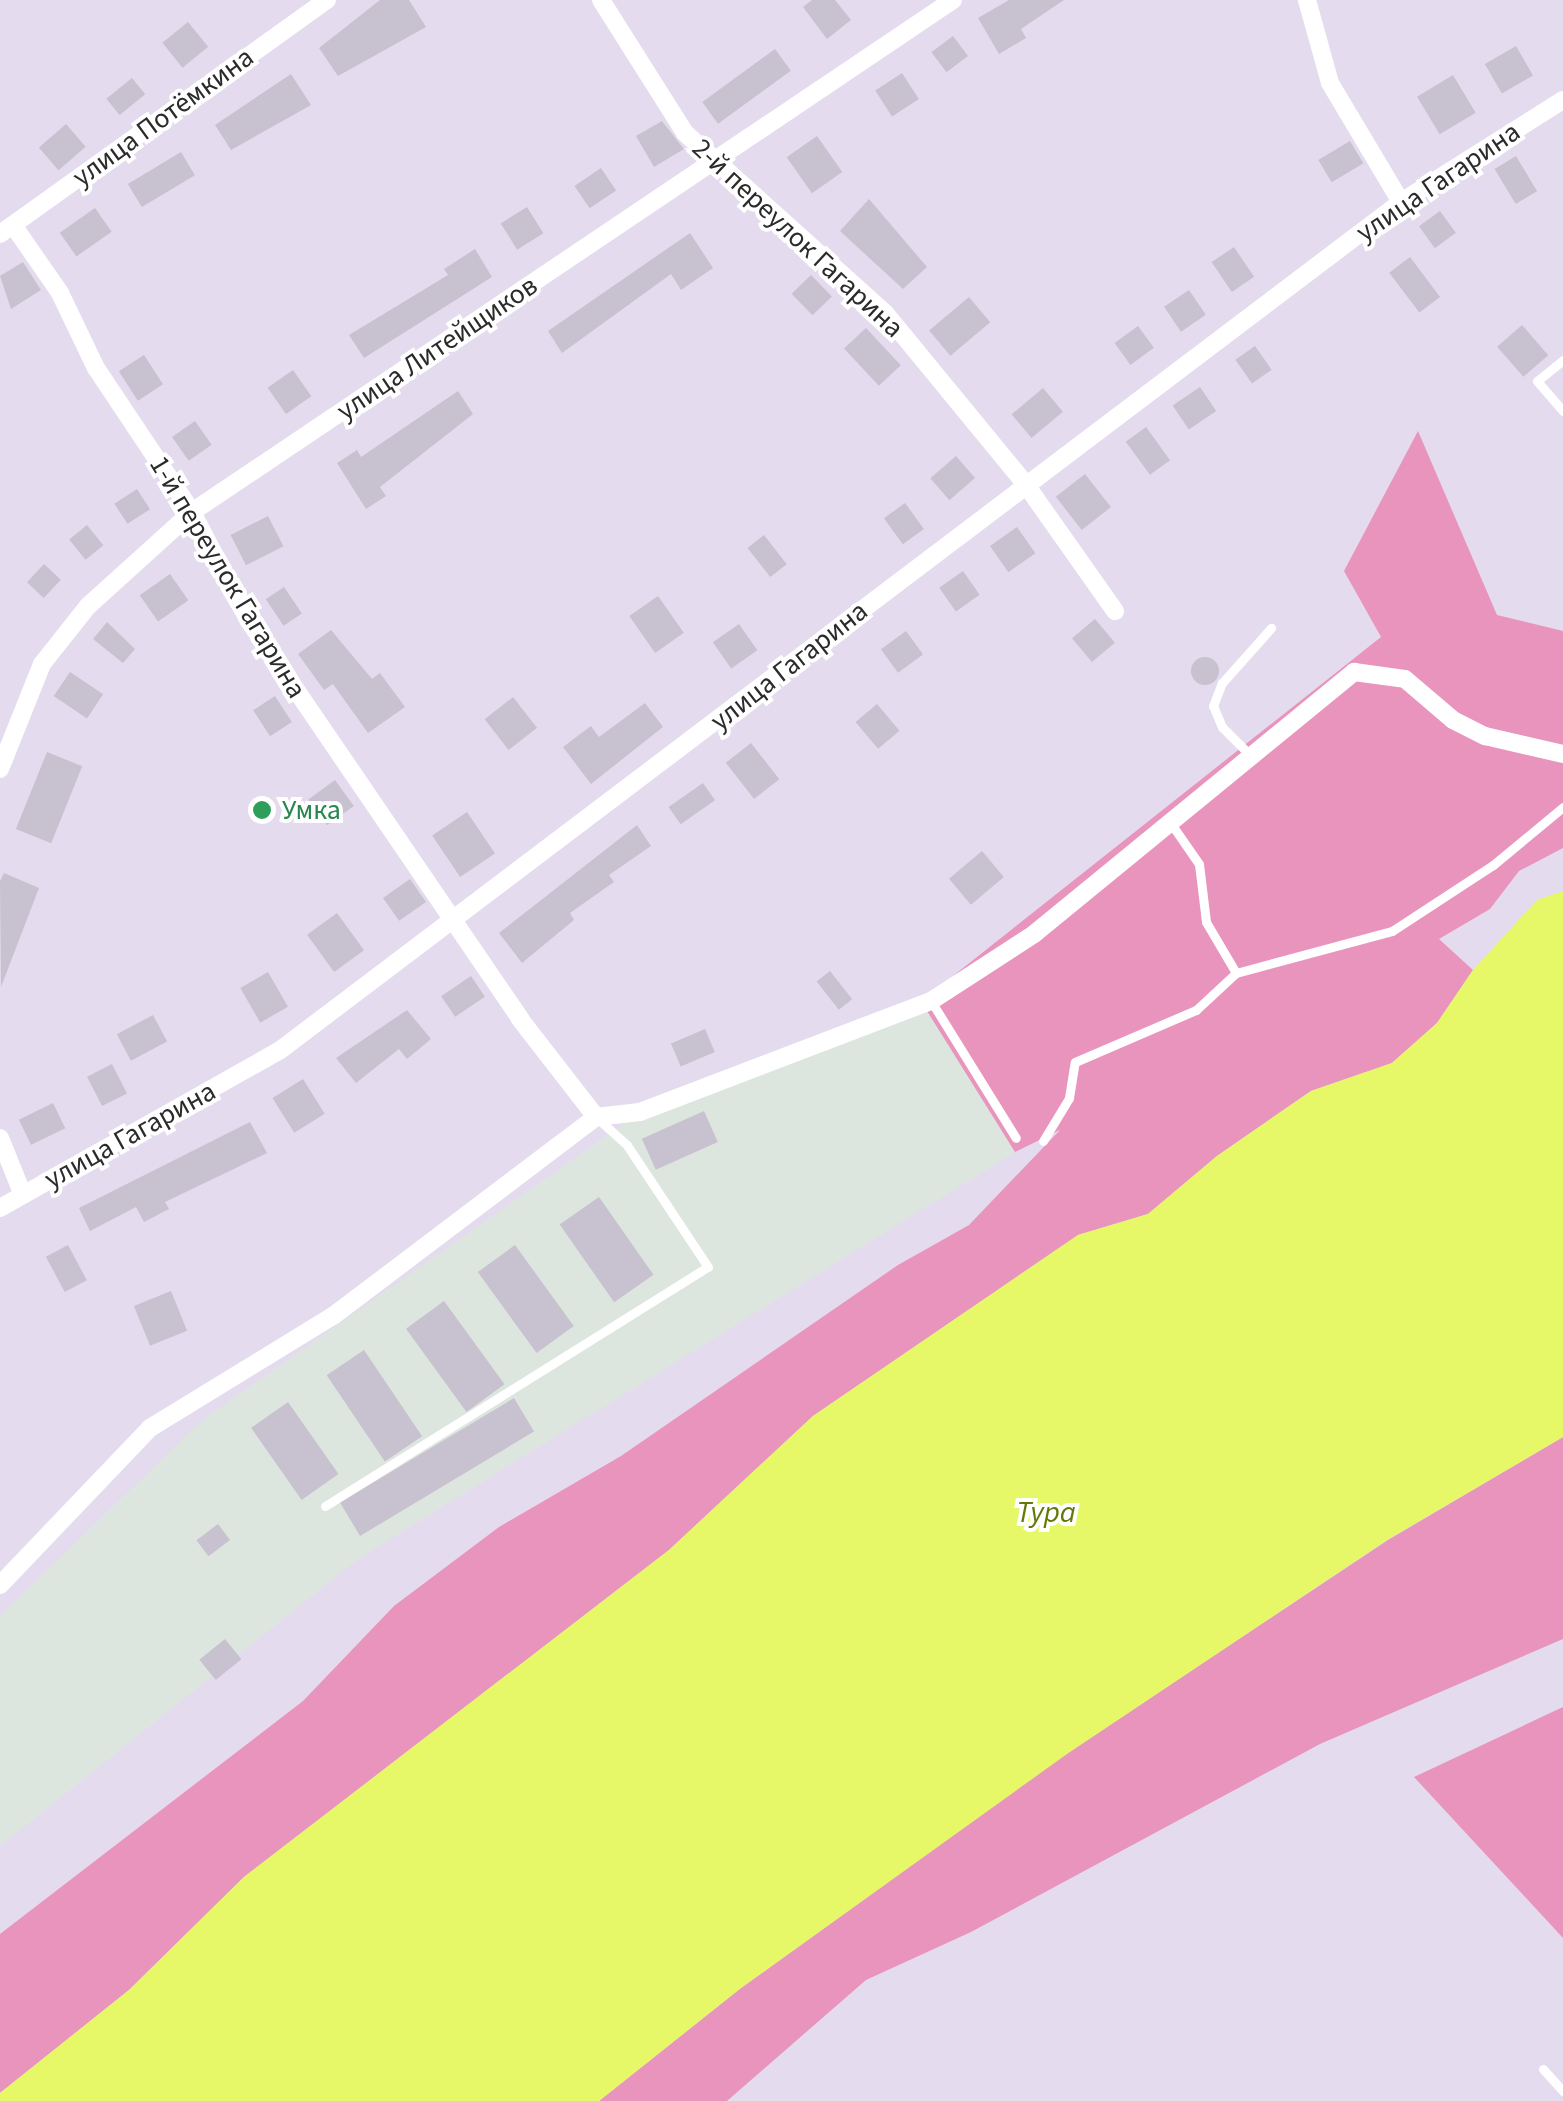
<!DOCTYPE html>
<html>
<head>
<meta charset="utf-8">
<style>
	body { margin:0 }
	#map { position:relative; width:1563px; height:2101px; overflow:hidden; background:#e4dcee; font-family:"Source Sans 3",sans-serif }
	div>[style] { position:absolute }
	.industrial>* { inset:0; background:#dde6de }
	.green>* { inset:0; background:#e894bd }
	.water>* { inset:0; background:#e6f867 }
	.building>* { inset:0; background:#c8c1d0; transform-origin:0 0 }
	.round { border-radius:50% }
	.lane>* { height:9px; margin:-4.5px; padding:0 4.5px; transform-origin:4.5px; border-radius:4.5px; background:#fff }
	.street>* { height:18px; margin:-9px; padding:0 9px; transform-origin:9px; border-radius:9px; background:#fff }
	.dots>* { width:28px; height:28px; translate:-50% -50%; box-sizing:border-box; border:5px solid #fff; border-radius:50% }
	span { translate:-50% -50%; white-space:nowrap; text-align:center; line-height:1.15; -webkit-text-stroke:8px #fff; paint-order:stroke }
	.street-label { font-size:28px; color:#2b2b2b }
	.leisure-label { font-size:28px; color:#27864d }
	.left { translate:0 -50%; text-align:left }
	.water-label { font-size:30px; color:#637a07; font-style:italic }
</style>
</head>
<body>
<div id="map">
	<div class="industrial">
		<i style="clip-path:polygon(927px 1011px,1015px 1152px,358px 1559px,0 1846px,0 1616px,204px 1419px,625px 1123px)"></i>
	</div>
	<div class="green">
		<i style="clip-path:polygon(1418px 431px,1497px 615px,1563px 631px,1563px 848px,1519px 871px,1490px 909px,1439px 939px,1473px 970px,1437px 1023px,1392px 1063px,1311px 1091px,1217px 1156px,1148px 1214px,1078px 1235px,813px 1416px,669px 1550px,244px 1877px,129px 1990px,0 2093px,0 1934px,303px 1701px,394px 1606px,499px 1527px,621px 1456px,898px 1265px,969px 1225px,1060px 1130px,1015px 1152px,927px 1011px,953px 976px,1381px 637px,1344px 571px)"></i>
		<i style="clip-path:polygon(1563px 1437px,1563px 1639px,1320px 1744px,971px 1932px,866px 1980px,727px 2101px,599px 2101px,741px 1988px,1066px 1754px,1388px 1540px)"></i>
		<i style="clip-path:polygon(1563px 1707px,1563px 1938px,1414px 1777px)"></i>
	</div>
	<div class="water">
		<i style="clip-path:polygon(1563px 891px,1563px 1437px,1387px 1540px,1067px 1754px,741px 1988px,599px 2101px,0 2101px,0 2093px,129px 1990px,244px 1877px,669px 1550px,813px 1416px,1078px 1235px,1148px 1214px,1217px 1156px,1311px 1091px,1392px 1063px,1437px 1023px,1473px 970px,1537px 900px)"></i>
	</div>
	<div class="building">
		<i style="clip-path:polygon(380px 0,409px 0,426px 27px,338px 76px,319px 48px)"></i>
		<i style="clip-path:polygon(812px 0,835px 0,851px 20px,827px 39px,803px 7px)"></i>
		<i style="clip-path:polygon(1009px 0,1064px 0,1021px 29px,1026px 38px,999px 54px,978px 18px)"></i>
		<i style="left:188px;top:22px;width:32px;height:33px;rotate:51deg"></i>
		<i style="left:953px;top:36px;width:25px;height:27px;rotate:53deg"></i>
		<i style="left:1516px;top:46px;width:34px;height:36px;rotate:60deg"></i>
		<i style="left:775px;top:49px;width:27px;height:90px;rotate:54deg"></i>
		<i style="left:902px;top:73px;width:31px;height:32px;rotate:57deg"></i>
		<i style="clip-path:polygon(291px 74px,311px 105px,231px 150px,215px 125px)"></i>
		<i style="left:1453px;top:75px;width:44px;height:42px;rotate:59deg"></i>
		<i style="left:132px;top:78px;width:21px;height:33px;rotate:51deg"></i>
		<i style="clip-path:polygon(662px 121px,684px 149px,654px 167px,636px 136px)"></i>
		<i style="left:66px;top:124px;width:30px;height:36px;rotate:49deg"></i>
		<i style="left:817px;top:136px;width:44px;height:37px;rotate:55deg"></i>
		<i style="left:1350px;top:141px;width:26px;height:37px;rotate:59deg"></i>
		<i style="left:181px;top:152px;width:27px;height:62px;rotate:59deg"></i>
		<i style="left:1516px;top:156px;width:41px;height:25px;rotate:59deg"></i>
		<i style="left:601px;top:168px;width:27px;height:32px;rotate:56deg"></i>
		<i style="clip-path:polygon(869px 199px,927px 267px,903px 289px,840px 231px)"></i>
		<i style="left:527px;top:207px;width:31px;height:31px;rotate:58deg"></i>
		<i style="left:95px;top:208px;width:29px;height:43px;rotate:55deg"></i>
		<i style="left:1440px;top:211px;width:27px;height:26px;rotate:54deg"></i>
		<i style="clip-path:polygon(690px 233px,713px 268px,681px 290px,671px 274px,562px 353px,548px 331px)"></i>
		<i style="left:1234px;top:247px;width:36px;height:27px;rotate:56deg"></i>
		<i style="clip-path:polygon(475px 249px,492px 277px,364px 358px,349px 335px,448px 275px,444px 269px)"></i>
		<i style="left:1410px;top:257px;width:50px;height:26px;rotate:53deg"></i>
		<i style="clip-path:polygon(23px 262px,41px 290px,11px 309px,0 276px)"></i>
		<i style="left:811px;top:275px;width:30px;height:27px;rotate:46deg"></i>
		<i style="left:1189px;top:290px;width:30px;height:30px;rotate:56deg"></i>
		<i style="left:969px;top:297px;width:33px;height:52px;rotate:50deg"></i>
		<i style="left:1522px;top:325px;width:40px;height:33px;rotate:49deg"></i>
		<i style="left:1138px;top:326px;width:27px;height:29px;rotate:54deg"></i>
		<i style="left:866px;top:328px;width:51px;height:30px;rotate:47deg"></i>
		<i style="left:1255px;top:346px;width:29px;height:24px;rotate:55deg"></i>
		<i style="left:144px;top:355px;width:35px;height:30px;rotate:57deg"></i>
		<i style="left:293px;top:370px;width:32px;height:31px;rotate:55deg"></i>
		<i style="left:1200px;top:387px;width:29px;height:33px;rotate:56deg"></i>
		<i style="left:1043px;top:388px;width:31px;height:41px;rotate:50deg"></i>
		<i style="clip-path:polygon(458px 391px,473px 414px,380px 487px,386px 496px,366px 509px,337px 463px,357px 450px,361px 457px)"></i>
		<i style="left:195px;top:421px;width:29px;height:28px;rotate:55deg"></i>
		<i style="left:1146px;top:427px;width:41px;height:25px;rotate:54deg"></i>
		<i style="left:956px;top:456px;width:29px;height:34px;rotate:49deg"></i>
		<i style="left:1085px;top:474px;width:42px;height:37px;rotate:52deg"></i>
		<i style="left:137px;top:489px;width:24px;height:27px;rotate:57deg"></i>
		<i style="left:905px;top:503px;width:32px;height:26px;rotate:54deg"></i>
		<i style="left:268px;top:516px;width:34px;height:42px;rotate:63deg"></i>
		<i style="left:87px;top:525px;width:26px;height:23px;rotate:51deg"></i>
		<i style="left:1017px;top:527px;width:32px;height:33px;rotate:55deg"></i>
		<i style="left:764px;top:535px;width:37px;height:21px;rotate:52deg"></i>
		<i style="left:44px;top:564px;width:23px;height:25px;rotate:43deg"></i>
		<i style="left:963px;top:571px;width:29px;height:29px;rotate:55deg"></i>
		<i style="left:170px;top:574px;width:32px;height:37px;rotate:55deg"></i>
		<i style="left:284px;top:587px;width:32px;height:22px;rotate:56deg"></i>
		<i style="left:658px;top:596px;width:45px;height:35px;rotate:55deg"></i>
		<i style="left:1095px;top:619px;width:31px;height:30px;rotate:50deg"></i>
		<i style="clip-path:polygon(107px 622px,135px 649px,123px 663px,93px 639px)"></i>
		<i style="left:739px;top:624px;width:32px;height:32px;rotate:55deg"></i>
		<i style="clip-path:polygon(331px 630px,372px 679px,380px 673px,405px 707px,368px 733px,333px 684px,324px 690px,298px 654px)"></i>
		<i style="left:906px;top:631px;width:29px;height:31px;rotate:54deg"></i>
		<i class="round" style="left:1191px;top:657px;width:28px;height:28px"></i>
		<i style="left:70px;top:672px;width:40px;height:29px;rotate:34deg"></i>
		<i style="left:275px;top:696px;width:31px;height:26px;rotate:57deg"></i>
		<i style="left:513px;top:697px;width:39px;height:36px;rotate:52deg"></i>
		<i style="clip-path:polygon(645px 703px,663px 727px,591px 784px,563px 747px,591px 726px,599px 737px)"></i>
		<i style="left:877px;top:704px;width:35px;height:28px;rotate:50deg"></i>
		<i style="left:751px;top:743px;width:46px;height:32px;rotate:52deg"></i>
		<i style="left:47px;top:752px;width:38px;height:83px;rotate:22deg"></i>
		<i style="left:335px;top:780px;width:32px;height:33px;rotate:54deg"></i>
		<i style="left:703px;top:783px;width:21px;height:42px;rotate:55deg"></i>
		<i style="left:467px;top:812px;width:50px;height:42px;rotate:56deg"></i>
		<i style="clip-path:polygon(637px 825px,651px 846px,609px 875px,614px 882px,570px 913px,574px 920px,522px 963px,499px 933px)"></i>
		<i style="left:982px;top:851px;width:34px;height:43px;rotate:50deg"></i>
		<i style="clip-path:polygon(4px 873px,39px 888px,1px 987px,0 881px)"></i>
		<i style="left:410px;top:879px;width:28px;height:33px;rotate:55deg"></i>
		<i style="left:337px;top:913px;width:46px;height:37px;rotate:54deg"></i>
		<i style="left:830px;top:971px;width:36px;height:17px;rotate:52deg"></i>
		<i style="left:268px;top:972px;width:40px;height:32px;rotate:60deg"></i>
		<i style="left:471px;top:976px;width:25px;height:36px;rotate:56deg"></i>
		<i style="clip-path:polygon(407px 1010px,431px 1039px,407px 1059px,399px 1049px,356px 1083px,336px 1058px)"></i>
		<i style="left:153px;top:1015px;width:30px;height:41px;rotate:62deg"></i>
		<i style="left:705px;top:1029px;width:25px;height:37px;rotate:67deg"></i>
		<i style="left:112px;top:1064px;width:33px;height:28px;rotate:63deg"></i>
		<i style="left:303px;top:1079px;width:41px;height:36px;rotate:58deg"></i>
		<i style="left:53px;top:1103px;width:28px;height:38px;rotate:64deg"></i>
		<i style="left:704px;top:1111px;width:34px;height:68px;rotate:66deg"></i>
		<i style="clip-path:polygon(250px 1122px,267px 1153px,165px 1202px,169px 1209px,144px 1222px,136px 1207px,90px 1231px,79px 1208px)"></i>
		<i style="left:599px;top:1197px;width:95px;height:48px;rotate:55deg"></i>
		<i style="left:68px;top:1245px;width:40px;height:25px;rotate:62deg"></i>
		<i style="left:515px;top:1245px;width:100px;height:46px;rotate:54deg"></i>
		<i style="left:171px;top:1291px;width:43px;height:40px;rotate:68deg"></i>
		<i style="left:444px;top:1301px;width:103px;height:47px;rotate:54deg"></i>
		<i style="left:364px;top:1350px;width:104px;height:45px;rotate:56deg"></i>
		<i style="left:514px;top:1398px;width:39px;height:203px;rotate:59deg"></i>
		<i style="left:288px;top:1402px;width:88px;height:45px;rotate:55deg"></i>
		<i style="left:218px;top:1524px;width:20px;height:27px;rotate:53deg"></i>
		<i style="left:225px;top:1639px;width:26px;height:33px;rotate:51deg"></i>
	</div>
	<div class="lane">
		<i style="left:1563px;top:360px;width:33px;rotate:141deg"></i>
		<i style="left:1537px;top:381px;width:40px;rotate:49deg"></i>
		<i style="left:1251px;top:756px;width:41px;rotate:-135deg"></i>
		<i style="left:1222px;top:727px;width:23px;rotate:-113deg"></i>
		<i style="left:1213px;top:706px;width:25px;rotate:-69deg"></i>
		<i style="left:1222px;top:683px;width:74px;rotate:-48.3deg"></i>
		<i style="left:1172px;top:825px;width:47px;rotate:55.3deg"></i>
		<i style="left:1199px;top:864px;width:58px;rotate:83.1deg"></i>
		<i style="left:1206px;top:922px;width:59px;rotate:59.5deg"></i>
		<i style="left:1236px;top:973px;width:162px;rotate:-15.1deg"></i>
		<i style="left:1392px;top:931px;width:121px;rotate:-33.2deg"></i>
		<i style="left:1493px;top:865px;width:91px;rotate:-39.6deg"></i>
		<i style="left:931px;top:1001px;width:161px;rotate:58.2deg"></i>
		<i style="left:1043px;top:1141px;width:50px;rotate:-58.8deg"></i>
		<i style="left:1069px;top:1098px;width:36px;rotate:-81deg"></i>
		<i style="left:1075px;top:1062px;width:132px;rotate:-23.3deg"></i>
		<i style="left:1196px;top:1010px;width:54px;rotate:-42.8deg"></i>
		<i style="left:325px;top:1506px;width:451px;rotate:-32deg"></i>
		<i style="left:708px;top:1267px;width:146px;rotate:-123.6deg"></i>
		<i style="left:627px;top:1145px;width:39px;rotate:-138deg"></i>
		<i style="left:1543px;top:2069px;width:30px;rotate:48deg"></i>
	</div>
	<div class="street">
		<i style="left:601px;top:0;width:157px;rotate:57.7deg"></i>
		<i style="left:685px;top:133px;width:269px;rotate:42deg"></i>
		<i style="left:885px;top:313px;width:219px;rotate:50.6deg"></i>
		<i style="left:1024px;top:482px;width:158px;rotate:54.8deg"></i>
		<i style="left:1307px;top:0;width:86px;rotate:74.5deg"></i>
		<i style="left:1330px;top:83px;width:139px;rotate:59.2deg"></i>
		<i style="left:13px;top:225px;width:83px;rotate:55.3deg"></i>
		<i style="left:60px;top:293px;width:83px;rotate:64.4deg"></i>
		<i style="left:96px;top:368px;width:173px;rotate:56.3deg"></i>
		<i style="left:192px;top:512px;width:123px;rotate:62.4deg"></i>
		<i style="left:249px;top:621px;width:482px;rotate:55.7deg"></i>
		<i style="left:520px;top:1019px;width:124px;rotate:52.2deg"></i>
		<i style="left:0;top:234px;width:402px;rotate:-35.6deg"></i>
		<i style="left:0;top:769px;width:113px;rotate:-68.2deg"></i>
		<i style="left:42px;top:664px;width:74px;rotate:-51.6deg"></i>
		<i style="left:88px;top:606px;width:140px;rotate:-42.1deg"></i>
		<i style="left:192px;top:512px;width:917px;rotate:-33.93deg"></i>
		<i style="left:0;top:1138px;width:61px;rotate:68deg"></i>
		<i style="left:0;top:1208px;width:320px;rotate:-29.4deg"></i>
		<i style="left:279px;top:1051px;width:1407px;rotate:-37.11deg"></i>
		<i style="left:1401px;top:202px;width:191px;rotate:-32.2deg"></i>
		<i style="left:0;top:1585px;width:217px;rotate:-46.3deg"></i>
		<i style="left:150px;top:1428px;width:215px;rotate:-31.5deg"></i>
		<i style="left:333px;top:1316px;width:330px;rotate:-37.1deg"></i>
		<i style="left:596px;top:1117px;width:44px;rotate:-6.5deg"></i>
		<i style="left:640px;top:1112px;width:311px;rotate:-20.9deg"></i>
		<i style="left:931px;top:1001px;width:123px;rotate:-33deg"></i>
		<i style="left:1034px;top:934px;width:414px;rotate:-39.3deg"></i>
		<i style="left:1354px;top:672px;width:51px;rotate:7.8deg"></i>
		<i style="left:1405px;top:679px;width:63px;rotate:40.5deg"></i>
		<i style="left:1453px;top:720px;width:36px;rotate:27deg"></i>
		<i style="left:1485px;top:736px;width:80px;rotate:13deg"></i>
	</div>
	<div class="dots">
		<i style="left:262px;top:810px;background:#2e9e5b"></i>
	</div>
	<div class="street-label">
		<span style="left:163px;top:117px;rotate:-36deg">улица Потёмкина</span>
		<span style="left:1438px;top:182px;rotate:-34deg">улица Гагарина</span>
		<span style="left:798px;top:238px;rotate:43deg">2-й переулок Гагарина</span>
		<span style="left:437px;top:348px;rotate:-34deg">улица Литейщиков</span>
		<span style="left:228px;top:577px;rotate:59deg">1-й переулок Гагарина</span>
		<span style="left:789px;top:666px;rotate:-38deg">улица Гагарина</span>
		<span style="left:130px;top:1135px;rotate:-29deg">улица Гагарина</span>
	</div>
	<div class="leisure-label">
		<span class="left" style="left:282px;top:810px">Умка</span>
	</div>
	<div class="water-label">
		<span style="left:1046px;top:1513px">Тура</span>
	</div>
</div>
</body>
</html>
